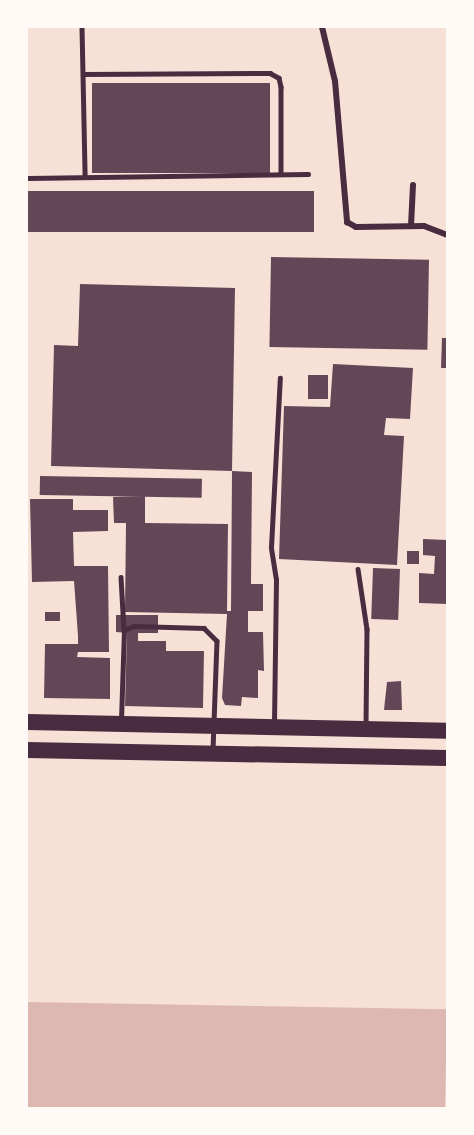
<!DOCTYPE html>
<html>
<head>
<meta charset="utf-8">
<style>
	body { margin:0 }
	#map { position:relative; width:474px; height:1135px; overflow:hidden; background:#f7e1d7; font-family:Literata,serif }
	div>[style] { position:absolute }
	.water>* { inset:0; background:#dcb8b0; transform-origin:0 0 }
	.building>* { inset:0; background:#644757; transform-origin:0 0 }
	.service>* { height:4.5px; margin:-2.25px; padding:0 2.25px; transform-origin:2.25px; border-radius:2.25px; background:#4a2c40 }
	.minor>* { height:6px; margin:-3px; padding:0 3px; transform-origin:3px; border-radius:3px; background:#4a2c40 }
	.trunk>* { height:16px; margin:-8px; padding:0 8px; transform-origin:8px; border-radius:8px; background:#4a2c40 }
	span { translate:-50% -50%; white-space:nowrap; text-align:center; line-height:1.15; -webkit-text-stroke:6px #fffaf5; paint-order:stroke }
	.frame { position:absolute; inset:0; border:28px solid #fffaf5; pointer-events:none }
</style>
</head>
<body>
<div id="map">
	<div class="water">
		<i style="left:27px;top:1002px;width:420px;height:106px;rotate:1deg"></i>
	</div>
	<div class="building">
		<i style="left:92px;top:83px;width:178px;height:90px"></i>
		<i style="left:27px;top:191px;width:287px;height:41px"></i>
		<i style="left:271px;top:257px;width:158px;height:90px;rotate:1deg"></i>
		<i style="clip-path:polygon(80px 284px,235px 288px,232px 471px,51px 466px,54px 345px,78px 346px)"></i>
		<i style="clip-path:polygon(442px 338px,447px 338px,447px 368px,441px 368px)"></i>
		<i style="clip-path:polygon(333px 364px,413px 368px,410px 419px,386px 418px,384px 435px,404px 436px,397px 565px,279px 559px,284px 406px,330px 407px)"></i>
		<i style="left:308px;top:375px;width:20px;height:24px"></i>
		<i style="clip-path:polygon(232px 471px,252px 472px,251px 584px,263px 584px,263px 611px,248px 611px,248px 632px,263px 632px,264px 671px,258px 670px,258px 698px,242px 697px,241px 706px,225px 705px,222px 698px,227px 614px,125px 612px,126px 523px,114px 523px,113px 497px,145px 496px,145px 523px,228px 524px,227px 611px,231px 611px)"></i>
		<i style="left:40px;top:476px;width:162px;height:19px;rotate:1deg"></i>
		<i style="clip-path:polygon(30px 499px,73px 499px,73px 510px,108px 510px,108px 531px,73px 532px,74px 566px,108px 566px,109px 652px,78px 652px,77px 657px,110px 658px,110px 699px,44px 698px,45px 644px,78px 644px,78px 636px,74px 581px,32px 582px)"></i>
		<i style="clip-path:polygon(423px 539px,447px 540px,447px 604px,419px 603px,419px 573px,434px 574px,435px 556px,423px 555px)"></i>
		<i style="left:407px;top:551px;width:12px;height:13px"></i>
		<i style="left:373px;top:568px;width:27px;height:51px;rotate:2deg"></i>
		<i style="left:60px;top:612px;width:9px;height:15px;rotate:90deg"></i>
		<i style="clip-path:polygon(116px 615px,158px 615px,158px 633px,138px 633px,138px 641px,166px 641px,166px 651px,204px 651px,203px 708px,125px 706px,127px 633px,116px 632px)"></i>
		<i style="clip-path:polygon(401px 681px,402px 710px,384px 710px,387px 682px)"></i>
	</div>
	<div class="service">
		<i style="left:82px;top:27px;width:149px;rotate:88.8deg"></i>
		<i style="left:83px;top:74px;width:187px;rotate:-0.3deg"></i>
		<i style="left:270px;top:73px;width:10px;rotate:29deg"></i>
		<i style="left:279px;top:78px;width:9px;rotate:77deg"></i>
		<i style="left:281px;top:87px;width:87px;rotate:90deg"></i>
		<i style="left:28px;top:178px;width:280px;rotate:-0.8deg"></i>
		<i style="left:358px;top:569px;width:61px;rotate:81.5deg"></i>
		<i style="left:367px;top:629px;width:96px;rotate:90.6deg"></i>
		<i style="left:121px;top:577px;width:53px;rotate:86.8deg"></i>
		<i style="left:121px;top:720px;width:90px;rotate:-88.1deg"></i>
		<i style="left:124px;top:630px;width:11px;rotate:-22deg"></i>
		<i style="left:134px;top:626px;width:70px;rotate:1.6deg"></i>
		<i style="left:204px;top:628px;width:18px;rotate:45deg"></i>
		<i style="left:217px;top:641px;width:110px;rotate:92.1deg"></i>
		<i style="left:274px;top:723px;width:143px;rotate:-89.2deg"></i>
		<i style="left:276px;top:580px;width:33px;rotate:-99deg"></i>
		<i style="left:271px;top:547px;width:169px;rotate:-87deg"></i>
	</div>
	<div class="minor">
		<i style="left:322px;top:27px;width:56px;rotate:76.5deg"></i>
		<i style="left:335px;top:81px;width:142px;rotate:85.1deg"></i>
		<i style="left:347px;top:222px;width:10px;rotate:29deg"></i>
		<i style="left:356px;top:227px;width:68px;rotate:-0.8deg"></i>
		<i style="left:424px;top:226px;width:25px;rotate:21deg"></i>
		<i style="left:411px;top:226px;width:41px;rotate:-87.2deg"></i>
	</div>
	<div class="trunk">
		<i style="left:27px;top:722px;width:420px;rotate:1.2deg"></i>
		<i style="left:27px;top:750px;width:420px;rotate:1.1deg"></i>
	</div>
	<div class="frame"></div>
</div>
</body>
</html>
